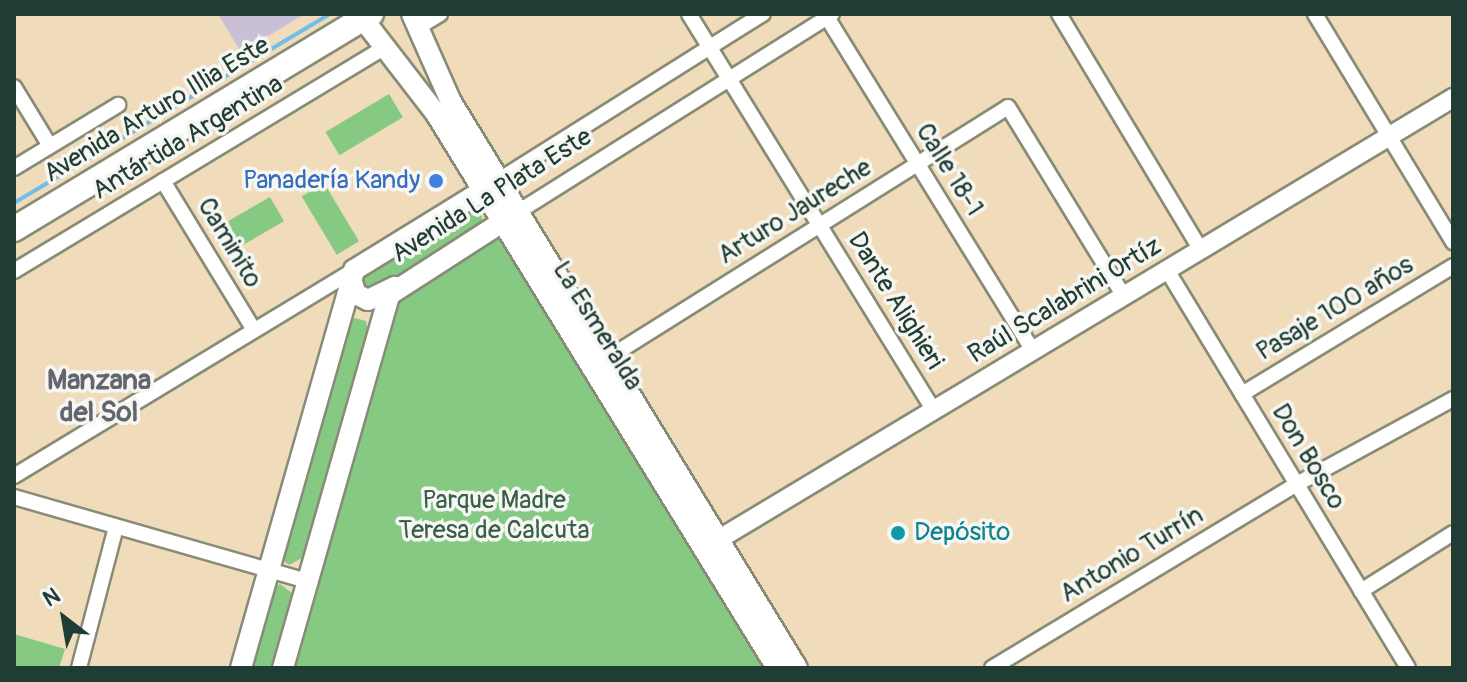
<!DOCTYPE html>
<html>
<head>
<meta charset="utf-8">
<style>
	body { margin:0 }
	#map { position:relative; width:1467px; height:682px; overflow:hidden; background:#f0dcba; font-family:Pangolin,sans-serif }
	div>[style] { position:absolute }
	.industrial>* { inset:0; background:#c9bfd7 }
	.green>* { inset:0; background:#85c983; transform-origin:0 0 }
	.stream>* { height:4px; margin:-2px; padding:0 2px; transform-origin:2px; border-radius:2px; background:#70beea }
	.roads { filter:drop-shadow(2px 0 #888c77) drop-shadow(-2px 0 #888c77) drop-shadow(0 2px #888c77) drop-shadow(0 -2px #888c77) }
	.minor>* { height:14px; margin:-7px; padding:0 7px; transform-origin:7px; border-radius:7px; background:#fff }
	.tertiary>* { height:18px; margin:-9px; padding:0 9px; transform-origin:9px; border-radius:9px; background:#fff }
	.secondary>* { height:20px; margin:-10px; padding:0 10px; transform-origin:10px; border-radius:10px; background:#fff }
	.primary>* { height:24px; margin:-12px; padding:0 12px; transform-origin:12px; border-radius:12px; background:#fff }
	.dots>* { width:22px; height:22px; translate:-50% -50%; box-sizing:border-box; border:4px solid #f6f6f2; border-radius:50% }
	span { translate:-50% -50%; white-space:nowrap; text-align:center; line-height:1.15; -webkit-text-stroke:7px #f6f6f2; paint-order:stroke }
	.street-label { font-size:26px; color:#1f3d34 }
	.shop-label { font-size:26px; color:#366cbe }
	.right { translate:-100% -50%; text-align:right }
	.park-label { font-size:26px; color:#386048 }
	.culture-label { font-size:26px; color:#0d838f }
	.left { translate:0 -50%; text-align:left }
	.neighbourhood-label { font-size:28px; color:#63656d; font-weight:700 }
	.frame { position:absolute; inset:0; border:16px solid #1f3d34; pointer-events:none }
	.north { position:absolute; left:24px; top:578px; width:80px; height:80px; -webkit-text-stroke:6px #f6f6f2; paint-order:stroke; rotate:329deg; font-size:22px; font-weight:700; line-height:32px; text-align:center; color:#1f3d34 }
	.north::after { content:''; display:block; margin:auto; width:28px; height:36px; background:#1f3d34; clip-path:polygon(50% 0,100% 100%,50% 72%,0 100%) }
</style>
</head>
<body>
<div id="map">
	<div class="industrial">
		<i style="clip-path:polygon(218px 14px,305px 14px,241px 52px)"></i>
	</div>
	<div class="green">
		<i style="left:389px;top:94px;width:27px;height:74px;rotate:59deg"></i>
		<i style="left:324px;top:183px;width:68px;height:26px;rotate:59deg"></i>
		<i style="left:270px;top:197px;width:28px;height:67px;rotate:60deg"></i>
		<i style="clip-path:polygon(474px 210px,482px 215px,482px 225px,378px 291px,368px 292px,360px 282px,363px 276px)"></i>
		<i style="clip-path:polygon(496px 237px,506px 242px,763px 668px,292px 668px,396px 302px)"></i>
		<i style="clip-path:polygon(355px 318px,366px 321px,368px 332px,302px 558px,289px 565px,282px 559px,349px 322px)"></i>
		<i style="clip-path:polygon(280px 584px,293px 594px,272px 668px,250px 668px,273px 588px)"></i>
		<i style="clip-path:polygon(14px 634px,65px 649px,59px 668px,14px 668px)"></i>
	</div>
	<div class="stream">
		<i style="left:14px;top:203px;width:368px;rotate:-30.9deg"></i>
	</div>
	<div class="roads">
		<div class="minor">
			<i style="left:689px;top:14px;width:466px;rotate:58.3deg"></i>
			<i style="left:825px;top:14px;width:396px;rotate:58.3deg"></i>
			<i style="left:1059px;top:14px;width:275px;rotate:59deg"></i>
			<i style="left:1315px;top:14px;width:267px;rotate:58.8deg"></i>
			<i style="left:417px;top:28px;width:27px;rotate:-31deg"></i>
			<i style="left:14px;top:87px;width:69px;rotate:58.6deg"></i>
			<i style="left:14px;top:168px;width:122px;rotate:-31.2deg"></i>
			<i style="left:499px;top:180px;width:312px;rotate:-32.2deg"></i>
			<i style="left:163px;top:181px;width:175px;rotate:58.6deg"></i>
			<i style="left:518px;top:212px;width:371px;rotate:-32.2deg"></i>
			<i style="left:1167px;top:270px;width:465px;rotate:58.8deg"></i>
			<i style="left:14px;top:271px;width:436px;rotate:-31.1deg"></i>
			<i style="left:608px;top:358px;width:472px;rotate:-32.1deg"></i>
			<i style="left:1008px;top:107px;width:222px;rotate:58.5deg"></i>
			<i style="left:1242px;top:394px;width:247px;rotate:-31.2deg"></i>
			<i style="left:14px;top:476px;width:398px;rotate:-31.2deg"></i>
			<i style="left:14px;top:497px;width:305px;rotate:16deg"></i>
			<i style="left:1361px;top:591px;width:109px;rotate:-32.2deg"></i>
			<i style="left:79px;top:668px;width:146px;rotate:-75.3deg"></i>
			<i style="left:992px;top:668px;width:356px;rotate:-31.1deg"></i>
			<i style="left:1297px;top:484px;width:178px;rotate:-28.6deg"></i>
		</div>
		<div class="tertiary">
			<i style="left:706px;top:547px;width:872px;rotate:-31.01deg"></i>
		</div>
		<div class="secondary">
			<i style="left:412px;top:14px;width:96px;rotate:66.1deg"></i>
			<i style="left:451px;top:102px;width:663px;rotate:58.56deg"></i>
			<i style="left:363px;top:19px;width:118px;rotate:52.3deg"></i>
			<i style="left:435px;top:112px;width:653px;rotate:58.4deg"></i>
			<i style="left:351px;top:279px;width:16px;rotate:72deg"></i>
			<i style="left:356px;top:294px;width:13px;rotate:27deg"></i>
			<i style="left:368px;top:300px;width:30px;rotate:-26deg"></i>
			<i style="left:241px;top:668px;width:414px;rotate:-74.1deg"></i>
			<i style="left:354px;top:270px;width:162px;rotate:-31.6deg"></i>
			<i style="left:283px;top:668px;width:388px;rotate:-74.1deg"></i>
			<i style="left:389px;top:295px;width:148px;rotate:-32.8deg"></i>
		</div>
		<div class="primary">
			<i style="left:14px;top:229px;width:417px;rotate:-31.1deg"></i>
		</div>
	</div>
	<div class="dots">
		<i style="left:436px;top:181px;background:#3f7fe0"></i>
		<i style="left:898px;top:533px;background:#0f9aa8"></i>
	</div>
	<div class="street-label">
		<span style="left:157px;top:110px;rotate:-31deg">Avenida Arturo Illia Este</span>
		<span style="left:188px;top:138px;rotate:-31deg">Antártida Argentina</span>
		<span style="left:949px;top:170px;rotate:58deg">Calle 18-1</span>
		<span style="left:492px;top:196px;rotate:-32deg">Avenida La Plata Este</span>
		<span style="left:795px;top:212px;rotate:-32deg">Arturo Jaureche</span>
		<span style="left:229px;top:243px;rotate:59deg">Caminito</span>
		<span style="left:895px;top:301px;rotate:58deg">Dante Alighieri</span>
		<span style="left:1065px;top:301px;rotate:-31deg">Raúl Scalabrini Ortíz</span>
		<span style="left:1335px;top:309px;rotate:-31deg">Pasaje 100 años</span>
		<span style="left:597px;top:326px;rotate:58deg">La Esmeralda</span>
		<span style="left:1308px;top:457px;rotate:59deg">Don Bosco</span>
		<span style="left:1132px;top:555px;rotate:-31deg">Antonio Turrín</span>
	</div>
	<div class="shop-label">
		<span class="right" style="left:420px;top:181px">Panadería Kandy</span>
	</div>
	<div class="park-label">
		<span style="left:494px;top:516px">Parque Madre<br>Teresa de Calcuta</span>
	</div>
	<div class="culture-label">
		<span class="left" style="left:914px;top:533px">Depósito</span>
	</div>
	<div class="neighbourhood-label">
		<span style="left:99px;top:397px">Manzana<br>del Sol</span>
	</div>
	<div class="frame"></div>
	<div class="north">N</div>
</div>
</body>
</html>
